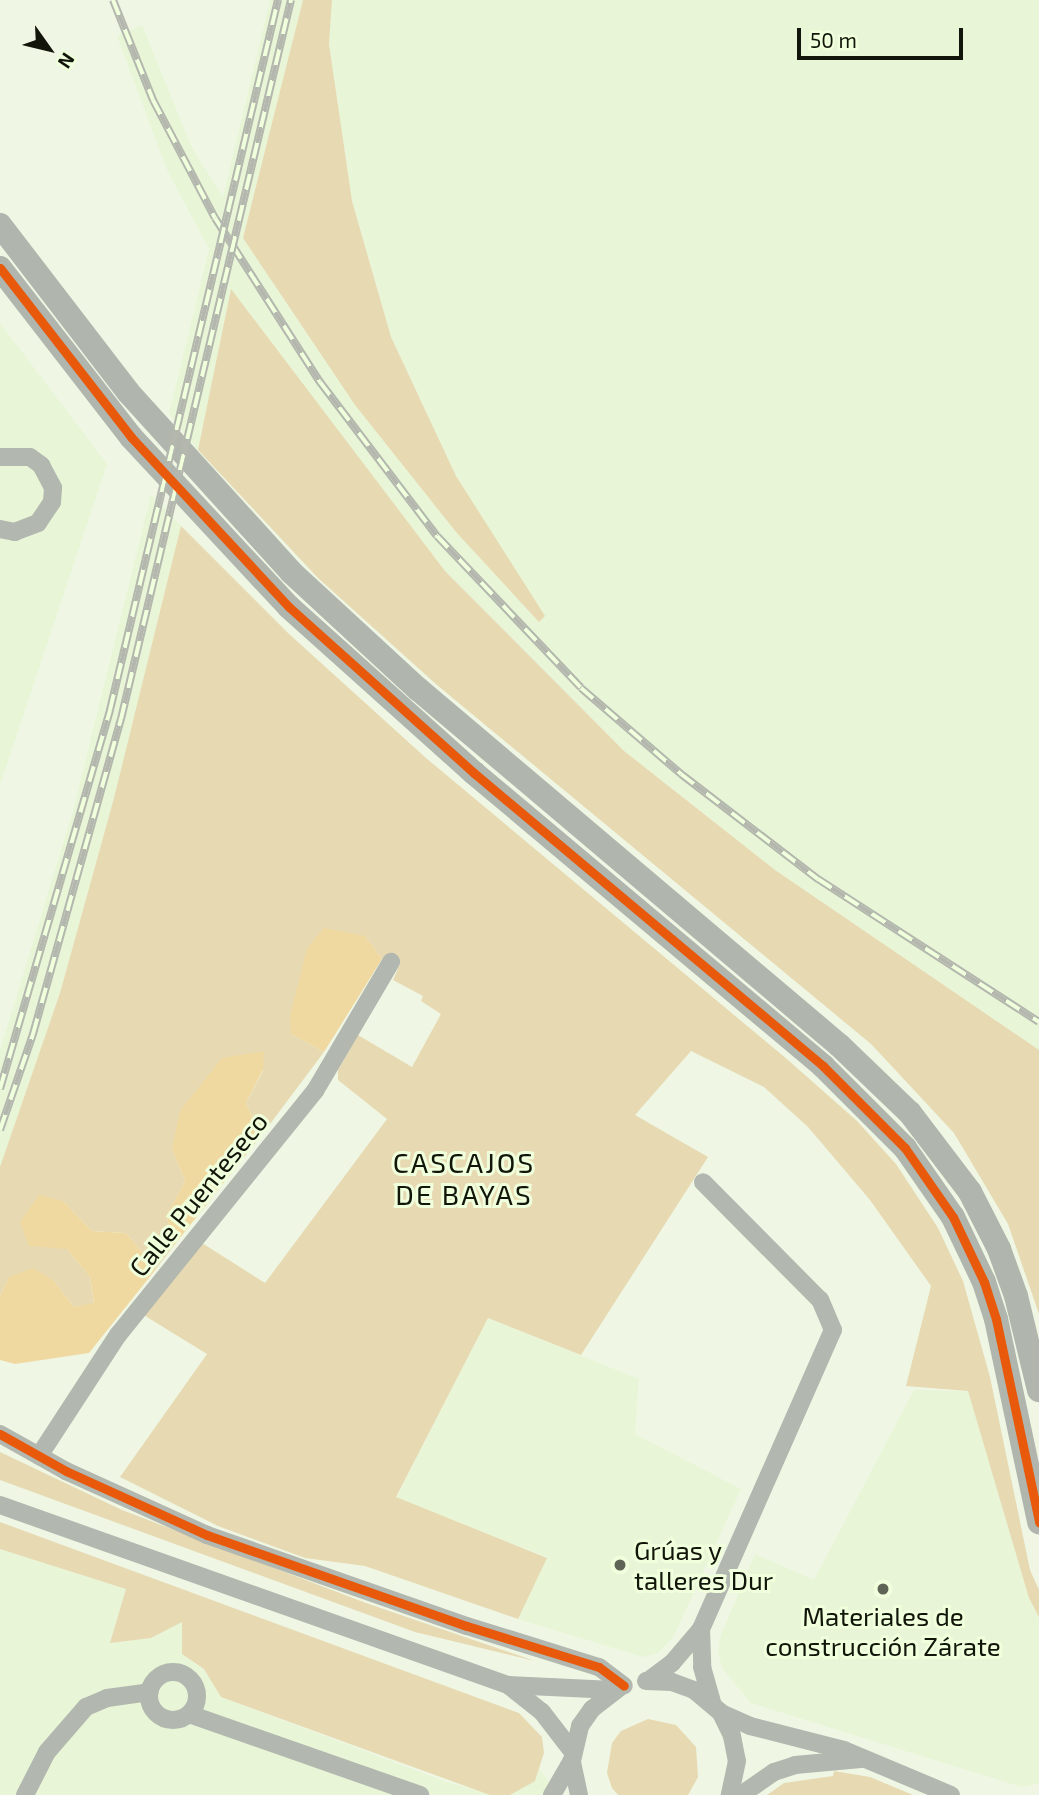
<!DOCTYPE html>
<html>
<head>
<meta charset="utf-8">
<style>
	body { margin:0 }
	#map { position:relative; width:1039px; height:1795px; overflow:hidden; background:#eff7e4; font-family:"Exo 2",sans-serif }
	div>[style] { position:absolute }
	.built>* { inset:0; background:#e8f5d6 }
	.green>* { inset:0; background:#e7d9b2 }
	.forest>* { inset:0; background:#f0d9a1 }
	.street>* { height:18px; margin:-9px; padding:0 9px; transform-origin:9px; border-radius:9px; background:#b2b7af }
	.street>.ring { margin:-9px; padding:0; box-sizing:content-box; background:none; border:18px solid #b2b7af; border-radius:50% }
	.secondary>* { height:24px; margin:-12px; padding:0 12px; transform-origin:12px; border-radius:12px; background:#b0b6ad }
	.rail>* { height:8px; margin-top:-4px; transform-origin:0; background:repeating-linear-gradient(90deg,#f0ffdc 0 16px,#b3b7ad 0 32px); box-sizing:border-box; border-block:2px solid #b3b7ad }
	.cycleway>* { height:9px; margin:-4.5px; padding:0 4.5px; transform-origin:4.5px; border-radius:4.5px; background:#e8590c }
	.dots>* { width:19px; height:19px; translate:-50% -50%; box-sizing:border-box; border:4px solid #f0ffdc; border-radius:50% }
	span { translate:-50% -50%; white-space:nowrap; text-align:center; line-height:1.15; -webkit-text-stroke:6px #f0ffdc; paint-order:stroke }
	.street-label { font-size:26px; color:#12160a }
	.poi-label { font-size:26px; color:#12160a }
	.left { translate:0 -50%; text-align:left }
	.neighbourhood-label { font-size:28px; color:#12160a; letter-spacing:2px }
	.north { position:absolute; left:14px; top:14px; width:70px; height:70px; -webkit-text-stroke:5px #f0ffdc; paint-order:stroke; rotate:124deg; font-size:19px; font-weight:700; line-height:28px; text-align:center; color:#12160a }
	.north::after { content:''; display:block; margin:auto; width:24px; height:32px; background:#12160a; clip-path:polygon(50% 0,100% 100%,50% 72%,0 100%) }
	.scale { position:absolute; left:797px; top:28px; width:166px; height:32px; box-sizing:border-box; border:4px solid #12160a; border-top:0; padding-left:9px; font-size:21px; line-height:24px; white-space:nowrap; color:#12160a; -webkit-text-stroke:5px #f0ffdc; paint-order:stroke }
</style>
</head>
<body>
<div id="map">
	<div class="built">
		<i style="clip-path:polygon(270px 0,303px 0,243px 238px,355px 405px,456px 532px,539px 622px,456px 476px,391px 337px,352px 201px,329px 44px,332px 0,1039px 0,1039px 1050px,775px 870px,624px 751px,445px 571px,231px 290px,198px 450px,169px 414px,209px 249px,167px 170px,117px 36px,142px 25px,192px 148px,223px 197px)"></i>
		<i style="clip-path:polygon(0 323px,107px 464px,0 785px)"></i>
		<i style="clip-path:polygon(151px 494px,181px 526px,114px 798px,60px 993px,0 1167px,0 1050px,73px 811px)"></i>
		<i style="clip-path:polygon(488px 1318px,639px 1379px,635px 1434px,741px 1489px,674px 1636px,658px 1653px,643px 1657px,518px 1619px,547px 1557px,396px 1498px)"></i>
		<i style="clip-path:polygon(914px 1390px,968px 1391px,1029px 1598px,1039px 1617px,1039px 1783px,1022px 1787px,751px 1703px,722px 1668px,718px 1650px,721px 1635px,755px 1554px,814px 1580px)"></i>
		<i style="clip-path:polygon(0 1549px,127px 1589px,110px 1643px,151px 1638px,182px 1621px,182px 1654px,204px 1669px,221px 1697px,447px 1782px,493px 1795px,0 1795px)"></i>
		<i style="clip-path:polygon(540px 1769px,557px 1795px,510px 1795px,534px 1781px)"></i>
	</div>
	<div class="green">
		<i style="clip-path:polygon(303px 0,332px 0,329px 44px,352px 201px,391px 337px,456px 476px,545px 616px,539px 622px,456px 532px,355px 405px,243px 238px)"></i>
		<i style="clip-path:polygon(231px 289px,445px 571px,624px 751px,775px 870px,1039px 1050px,1039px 1314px,1008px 1224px,954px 1133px,871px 1044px,437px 685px,318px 578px,198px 450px)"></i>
		<i style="clip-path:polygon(181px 526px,288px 633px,426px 758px,788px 1060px,857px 1121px,896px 1164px,938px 1228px,963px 1281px,990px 1377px,1030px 1570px,1039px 1590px,1039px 1617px,1029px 1598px,968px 1391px,906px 1386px,931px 1286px,870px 1200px,808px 1127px,764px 1087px,691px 1051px,635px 1115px,708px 1157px,581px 1355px,488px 1318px,396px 1497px,547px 1558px,518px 1619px,365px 1566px,305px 1558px,218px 1526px,120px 1477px,207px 1354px,142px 1314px,202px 1243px,265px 1283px,387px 1119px,338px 1080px,338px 1070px,358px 1035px,412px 1067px,441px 1014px,421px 1001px,423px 996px,393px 980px,400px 964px,382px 959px,365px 936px,291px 1034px,324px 1052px,261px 1136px,246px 1103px,263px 1071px,263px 1051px,172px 1149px,185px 1181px,167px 1215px,172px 1248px,156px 1269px,126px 1233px,92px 1231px,63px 1201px,67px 1249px,90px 1277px,94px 1304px,74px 1307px,54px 1281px,9px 1277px,0 1296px,0 1167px,60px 993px,114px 798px)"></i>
		<i style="clip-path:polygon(0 1452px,122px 1510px,366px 1603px,535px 1661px,415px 1632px,0 1480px)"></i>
		<i style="clip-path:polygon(0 1522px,519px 1713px,542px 1737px,544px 1753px,535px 1781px,510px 1795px,490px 1795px,221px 1697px,204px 1669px,182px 1654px,182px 1622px,151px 1638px,110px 1643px,126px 1589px,0 1549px)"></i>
		<i style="clip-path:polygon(648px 1719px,676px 1725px,696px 1747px,698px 1777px,688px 1795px,618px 1795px,612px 1788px,607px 1773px,612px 1743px,621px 1731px)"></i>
		<i style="clip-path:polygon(834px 1771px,870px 1777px,913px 1795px,767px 1795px,784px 1783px,833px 1776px)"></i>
	</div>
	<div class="forest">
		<i style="clip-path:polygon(324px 928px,365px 936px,382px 959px,324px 1052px,291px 1034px,290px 1016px,307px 949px)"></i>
		<i style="clip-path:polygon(264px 1051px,263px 1070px,246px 1103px,261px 1136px,172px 1248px,167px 1215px,185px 1181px,172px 1149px,180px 1111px,222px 1058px)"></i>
		<i style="clip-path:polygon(39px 1195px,63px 1201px,92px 1231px,126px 1233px,156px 1269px,89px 1353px,15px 1364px,0 1360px,0 1296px,9px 1277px,33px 1268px,54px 1281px,74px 1307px,94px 1303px,90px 1277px,67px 1249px,29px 1246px,20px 1222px)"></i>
	</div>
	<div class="street">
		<i style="left:0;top:457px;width:30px"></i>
		<i style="left:30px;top:457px;width:14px;rotate:36deg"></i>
		<i style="left:41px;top:465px;width:26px;rotate:62deg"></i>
		<i style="left:53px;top:488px;width:14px;rotate:94deg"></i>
		<i style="left:52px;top:502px;width:25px;rotate:124deg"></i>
		<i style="left:38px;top:523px;width:25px;rotate:159deg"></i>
		<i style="left:15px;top:532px;width:15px;rotate:-169deg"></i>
		<i style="left:0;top:1434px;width:76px;rotate:29.3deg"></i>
		<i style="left:66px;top:1471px;width:155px;rotate:24.4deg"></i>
		<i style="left:207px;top:1535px;width:275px;rotate:19.3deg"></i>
		<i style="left:467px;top:1626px;width:138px;rotate:17.3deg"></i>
		<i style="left:599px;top:1667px;width:31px;rotate:37deg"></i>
		<i style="left:39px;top:1456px;width:145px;rotate:-56.9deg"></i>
		<i style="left:118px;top:1335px;width:314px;rotate:-51.1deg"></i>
		<i style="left:315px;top:1091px;width:150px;rotate:-59.5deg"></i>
		<i style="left:0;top:1505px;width:539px;rotate:19.51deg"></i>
		<i style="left:508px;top:1685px;width:105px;rotate:2.7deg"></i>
		<i style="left:701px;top:1629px;width:38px;rotate:88deg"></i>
		<i style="left:702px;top:1667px;width:40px;rotate:74deg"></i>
		<i class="ring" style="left:149px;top:1672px;width:30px;height:30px"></i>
		<i style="left:646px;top:1681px;width:26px;rotate:2deg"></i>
		<i style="left:672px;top:1682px;width:23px;rotate:20deg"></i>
		<i style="left:694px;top:1690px;width:35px;rotate:40deg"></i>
		<i style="left:721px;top:1713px;width:25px;rotate:64deg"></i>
		<i style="left:732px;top:1736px;width:25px;rotate:79deg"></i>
		<i style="left:737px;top:1761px;width:35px;rotate:102deg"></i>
		<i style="left:648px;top:1681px;width:30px;rotate:-37deg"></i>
		<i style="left:672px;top:1663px;width:45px;rotate:-49.5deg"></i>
		<i style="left:701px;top:1629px;width:327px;rotate:-66.2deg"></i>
		<i style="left:833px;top:1330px;width:33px;rotate:-113deg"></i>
		<i style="left:820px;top:1300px;width:166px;rotate:-134.8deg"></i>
		<i style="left:508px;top:1685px;width:43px;rotate:38.5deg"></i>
		<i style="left:542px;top:1712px;width:49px;rotate:52.4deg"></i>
		<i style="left:721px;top:1713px;width:32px;rotate:24deg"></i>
		<i style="left:750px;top:1726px;width:97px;rotate:14.3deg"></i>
		<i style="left:844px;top:1750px;width:116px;rotate:22.8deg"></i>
		<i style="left:189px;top:1714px;width:245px;rotate:19.3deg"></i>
		<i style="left:25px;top:1795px;width:48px;rotate:-62.9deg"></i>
		<i style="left:47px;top:1752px;width:60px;rotate:-49.1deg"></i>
		<i style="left:86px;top:1707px;width:23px;rotate:-23deg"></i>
		<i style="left:107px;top:1698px;width:43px;rotate:-7.9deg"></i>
		<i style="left:552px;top:1795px;width:39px;rotate:-60deg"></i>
		<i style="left:579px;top:1795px;width:35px;rotate:-102deg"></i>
		<i style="left:572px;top:1761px;width:36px;rotate:-77deg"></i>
		<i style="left:580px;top:1726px;width:21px;rotate:-55deg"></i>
		<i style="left:592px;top:1709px;width:34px;rotate:-38deg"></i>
		<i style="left:741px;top:1795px;width:40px;rotate:-34.9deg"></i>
		<i style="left:774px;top:1772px;width:22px;rotate:-18deg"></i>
		<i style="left:795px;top:1765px;width:66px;rotate:-5.2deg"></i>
	</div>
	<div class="secondary">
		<i style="left:0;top:225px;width:210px;rotate:52.5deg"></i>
		<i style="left:128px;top:392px;width:243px;rotate:47.8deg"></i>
		<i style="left:291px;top:572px;width:173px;rotate:42.7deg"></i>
		<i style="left:418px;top:689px;width:551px;rotate:40.22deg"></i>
		<i style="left:839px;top:1045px;width:98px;rotate:43.8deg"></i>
		<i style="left:910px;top:1113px;width:99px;rotate:52.8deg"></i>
		<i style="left:970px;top:1192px;width:64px;rotate:63deg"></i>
		<i style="left:999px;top:1249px;width:50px;rotate:70.1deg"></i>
		<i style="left:1016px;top:1296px;width:97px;rotate:76.3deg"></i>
		<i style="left:0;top:268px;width:214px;rotate:52.2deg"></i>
		<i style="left:131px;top:437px;width:232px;rotate:47.1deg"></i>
		<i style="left:289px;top:607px;width:249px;rotate:41.9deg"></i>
		<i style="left:474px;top:773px;width:456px;rotate:40deg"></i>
		<i style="left:823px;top:1066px;width:116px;rotate:45deg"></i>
		<i style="left:905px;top:1148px;width:84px;rotate:55.2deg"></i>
		<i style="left:953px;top:1217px;width:72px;rotate:64.5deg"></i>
		<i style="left:984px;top:1282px;width:39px;rotate:72deg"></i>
		<i style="left:996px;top:1319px;width:208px;rotate:78deg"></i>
	</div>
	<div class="rail">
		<i style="left:113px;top:0;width:108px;rotate:68.2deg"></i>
		<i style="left:153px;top:100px;width:133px;rotate:62.3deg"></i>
		<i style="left:215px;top:218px;width:195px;rotate:57.4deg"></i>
		<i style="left:320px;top:382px;width:193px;rotate:52.8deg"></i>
		<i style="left:437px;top:536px;width:209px;rotate:46.5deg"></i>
		<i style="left:581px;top:688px;width:132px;rotate:40.7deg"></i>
		<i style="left:681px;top:774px;width:173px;rotate:37.5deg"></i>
		<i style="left:818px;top:879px;width:263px;rotate:32.9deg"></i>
		<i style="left:0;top:1089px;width:395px;rotate:-73.8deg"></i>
		<i style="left:110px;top:710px;width:730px;rotate:-76.69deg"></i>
		<i style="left:0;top:1130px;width:102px;rotate:-71deg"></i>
		<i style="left:33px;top:1034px;width:327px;rotate:-74.4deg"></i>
		<i style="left:121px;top:719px;width:739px;rotate:-76.7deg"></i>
	</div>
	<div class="cycleway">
		<i style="left:0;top:268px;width:214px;rotate:52.2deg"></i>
		<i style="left:131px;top:437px;width:232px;rotate:47.1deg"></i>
		<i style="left:289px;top:607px;width:249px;rotate:41.9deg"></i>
		<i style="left:474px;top:773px;width:456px;rotate:40deg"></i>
		<i style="left:823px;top:1066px;width:116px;rotate:45deg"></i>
		<i style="left:905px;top:1148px;width:84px;rotate:55.2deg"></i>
		<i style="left:953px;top:1217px;width:72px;rotate:64.5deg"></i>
		<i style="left:984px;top:1282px;width:39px;rotate:72deg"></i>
		<i style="left:996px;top:1319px;width:208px;rotate:78deg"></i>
		<i style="left:0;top:1434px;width:76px;rotate:29.3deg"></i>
		<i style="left:66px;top:1471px;width:155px;rotate:24.4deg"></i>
		<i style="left:207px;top:1535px;width:275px;rotate:19.3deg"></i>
		<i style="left:467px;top:1626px;width:138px;rotate:17.3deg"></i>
		<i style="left:599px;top:1667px;width:31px;rotate:37deg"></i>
	</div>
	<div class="dots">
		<i style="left:620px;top:1565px;background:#5f6556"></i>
		<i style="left:883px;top:1589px;background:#5f6556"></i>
	</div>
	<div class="street-label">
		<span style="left:198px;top:1194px;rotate:-51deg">Calle Puenteseco</span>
	</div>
	<div class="poi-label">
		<span class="left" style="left:634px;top:1565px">Grúas y<br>talleres Dur</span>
		<span style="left:883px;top:1631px">Materiales de<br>construcción Zárate</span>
	</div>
	<div class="neighbourhood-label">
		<span style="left:464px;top:1178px">CASCAJOS<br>DE BAYAS</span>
	</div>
	<div class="north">N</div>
	<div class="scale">50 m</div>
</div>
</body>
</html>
